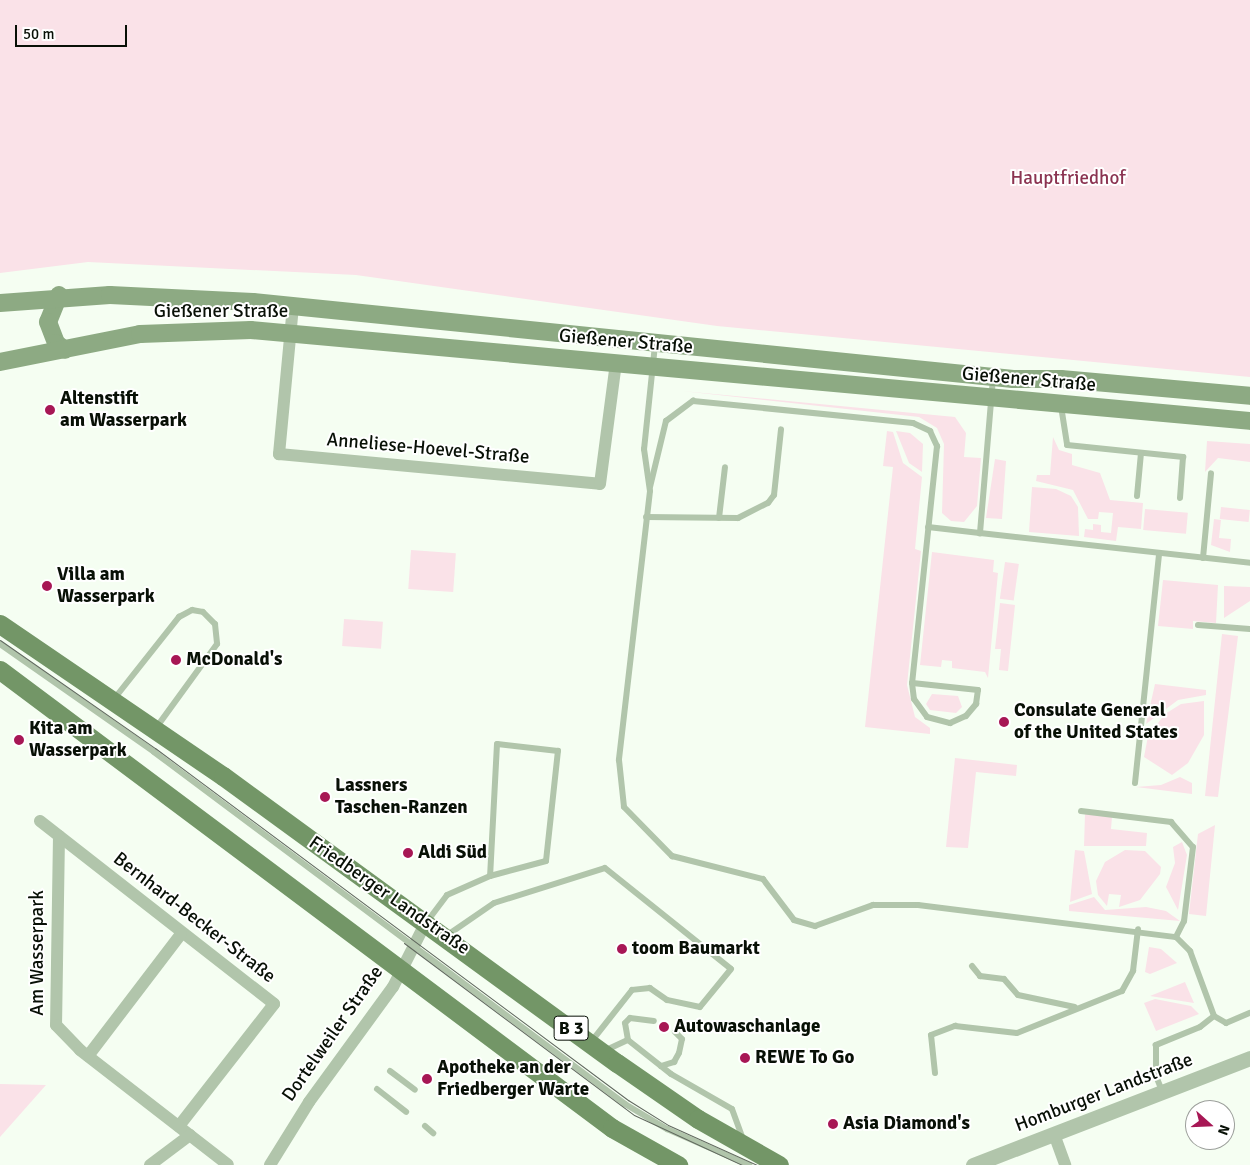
<!DOCTYPE html>
<html>
<head>
<meta charset="utf-8">
<style>
	body { margin:0 }
	#map { position:relative; width:1250px; height:1165px; overflow:hidden; background:#f5fef2; font-family:Signika,sans-serif }
	div>[style] { position:absolute }
	.green>* { inset:0; background:#fae2e8; transform-origin:0 0 }
	.service>* { height:6px; margin:-3px; padding:0 3px; transform-origin:3px; border-radius:3px; background:#b1c5ab }
	.minor>* { height:12px; margin:-6px; padding:0 6px; transform-origin:6px; border-radius:6px; background:#b1c5ab }
	.tertiary>* { height:15px; margin:-7.5px; padding:0 7.5px; transform-origin:7.5px; border-radius:7.5px; background:#b1c5ab }
	.secondary>* { height:18px; margin:-9px; padding:0 9px; transform-origin:9px; border-radius:9px; background:#8daa83 }
	.primary>* { height:19px; margin:-9.5px; padding:0 9.5px; transform-origin:9.5px; border-radius:9.5px; background:#739667 }
	.tram>* { height:1px; margin:-0.5px; padding:0 0.5px; transform-origin:0.5px; border-radius:0.5px; background:#60685e }
	.dots>* { width:14px; height:14px; translate:-50% -50%; box-sizing:border-box; border:2px solid #fff; border-radius:50% }
	span { translate:-50% -50%; white-space:nowrap; text-align:center; line-height:1.15; -webkit-text-stroke:4px #fff; paint-order:stroke }
	.shield-label span { padding:1px 4px; background:#fff; border:1px solid; border-radius:4px; -webkit-text-stroke-width:0 }
	.shield-label { font-size:18px; color:#081006; font-weight:700 }
	.park-label { font-size:19px; color:#8b3351 }
	.street-label { font-size:19px; color:#081006 }
	.poi-label { font-size:19px; color:#081006; font-weight:700 }
	.left { translate:0 -50%; text-align:left }
	.north { position:absolute; left:1185px; top:1100px; width:50px; height:50px; box-sizing:border-box; background:#fff; border:1px solid #9c9f9b; border-radius:50%; rotate:110deg; font-size:14px; font-weight:700; line-height:20px; text-align:center; color:#081006 }
	.north::after { content:''; display:block; margin:auto; width:18px; height:22px; background:#a71755; clip-path:polygon(50% 0,100% 100%,50% 72%,0 100%) }
	.scale { position:absolute; left:15px; top:25px; width:112px; height:22px; box-sizing:border-box; border:2px solid #081006; border-top:0; padding-left:6px; font-size:15px; line-height:18px; white-space:nowrap; color:#081006; -webkit-text-stroke:4px #fff; paint-order:stroke }
</style>
</head>
<body>
<div id="map">
	<div class="green">
		<i style="clip-path:polygon(0 0,1250px 0,1250px 377px,717px 326px,356px 275px,88px 262px,0 273px)"></i>
		<i style="clip-path:polygon(682px 391px,955px 417px,966px 433px,964px 457px,981px 458px,977px 506px,964px 522px,951px 521px,942px 513px,944px 444px,937px 428px,919px 417px)"></i>
		<i style="clip-path:polygon(887px 431px,893px 432px,903px 463px,922px 477px,915px 549px,921px 551px,907px 685px,915px 717px,930px 728px,930px 734px,865px 727px,893px 467px,883px 466px)"></i>
		<i style="clip-path:polygon(896px 431px,910px 433px,923px 444px,922px 472px,909px 463px)"></i>
		<i style="clip-path:polygon(1053px 437px,1059px 450px,1072px 454px,1072px 465px,1100px 473px,1110px 500px,1143px 503px,1141px 529px,1118px 527px,1116px 541px,1084px 537px,1085px 529px,1093px 530px,1093px 524px,1101px 525px,1101px 532px,1111px 533px,1113px 513px,1099px 512px,1098px 519px,1088px 519px,1073px 490px,1036px 481px,1037px 475px,1050px 475px)"></i>
		<i style="clip-path:polygon(1207px 441px,1250px 444px,1250px 462px,1218px 458px,1205px 472px)"></i>
		<i style="clip-path:polygon(995px 459px,1006px 461px,1002px 519px,986px 518px)"></i>
		<i style="clip-path:polygon(1032px 487px,1056px 489px,1071px 496px,1078px 507px,1079px 536px,1029px 532px)"></i>
		<i style="left:1221px;top:507px;width:29px;height:12px;rotate:6deg"></i>
		<i style="left:1145px;top:509px;width:43px;height:21px;rotate:5deg"></i>
		<i style="clip-path:polygon(1214px 519px,1221px 520px,1219px 538px,1231px 539px,1230px 552px,1211px 545px)"></i>
		<i style="left:411px;top:550px;width:45px;height:39px;rotate:4deg"></i>
		<i style="clip-path:polygon(932px 552px,994px 560px,993px 572px,998px 573px,988px 678px,985px 672px,952px 668px,952px 661px,942px 660px,941px 667px,920px 665px)"></i>
		<i style="left:1005px;top:562px;width:14px;height:37px;rotate:8deg"></i>
		<i style="clip-path:polygon(1163px 580px,1218px 585px,1216px 623px,1193px 621px,1193px 629px,1158px 626px)"></i>
		<i style="clip-path:polygon(1224px 586px,1250px 587px,1250px 601px,1224px 618px)"></i>
		<i style="clip-path:polygon(1000px 603px,1015px 605px,1008px 671px,999px 670px,1001px 649px,995px 649px)"></i>
		<i style="left:344px;top:619px;width:39px;height:27px;rotate:4deg"></i>
		<i style="clip-path:polygon(1222px 634px,1238px 636px,1218px 797px,1205px 796px)"></i>
		<i style="clip-path:polygon(1155px 684px,1206px 690px,1206px 695px,1178px 700px,1146px 724px)"></i>
		<i style="clip-path:polygon(932px 694px,958px 696px,962px 707px,956px 713px,930px 710px,926px 704px)"></i>
		<i style="clip-path:polygon(1204px 701px,1204px 735px,1188px 763px,1172px 775px,1144px 757px,1148px 736px,1165px 714px,1181px 704px)"></i>
		<i style="clip-path:polygon(955px 758px,1017px 765px,1016px 776px,976px 772px,968px 848px,946px 847px)"></i>
		<i style="clip-path:polygon(1180px 777px,1192px 783px,1192px 794px,1136px 787px,1161px 785px)"></i>
		<i style="clip-path:polygon(1085px 814px,1112px 817px,1111px 829px,1147px 833px,1146px 846px,1084px 846px)"></i>
		<i style="clip-path:polygon(1215px 825px,1206px 916px,1189px 914px,1198px 834px)"></i>
		<i style="clip-path:polygon(1182px 842px,1187px 855px,1178px 910px,1166px 887px,1175px 863px,1173px 847px)"></i>
		<i style="clip-path:polygon(1075px 850px,1084px 851px,1092px 894px,1070px 902px)"></i>
		<i style="clip-path:polygon(1125px 850px,1145px 851px,1161px 867px,1160px 874px,1140px 900px,1119px 907px,1121px 895px,1109px 894px,1107px 906px,1098px 895px,1096px 881px,1105px 862px)"></i>
		<i style="clip-path:polygon(1094px 897px,1105px 910px,1146px 907px,1166px 911px,1180px 921px,1069px 911px,1069px 905px)"></i>
		<i style="clip-path:polygon(1149px 947px,1161px 949px,1177px 963px,1150px 974px,1145px 972px)"></i>
		<i style="clip-path:polygon(1185px 982px,1194px 1003px,1150px 996px)"></i>
		<i style="clip-path:polygon(1155px 999px,1191px 1006px,1199px 1014px,1156px 1031px,1144px 1003px)"></i>
		<i style="clip-path:polygon(0 1084px,46px 1085px,0 1137px)"></i>
	</div>
	<div class="service">
		<i style="left:655px;top:345px;width:105px;rotate:96deg"></i>
		<i style="left:644px;top:449px;width:42px;rotate:81.9deg"></i>
		<i style="left:650px;top:491px;width:271px;rotate:96.6deg"></i>
		<i style="left:619px;top:760px;width:47px;rotate:83.9deg"></i>
		<i style="left:624px;top:807px;width:69px;rotate:45.6deg"></i>
		<i style="left:672px;top:856px;width:94px;rotate:14.2deg"></i>
		<i style="left:763px;top:879px;width:51px;rotate:52.9deg"></i>
		<i style="left:794px;top:920px;width:22px;rotate:16deg"></i>
		<i style="left:815px;top:926px;width:62px;rotate:-19.9deg"></i>
		<i style="left:873px;top:905px;width:45px"></i>
		<i style="left:918px;top:905px;width:260px;rotate:7.1deg"></i>
		<i style="left:993px;top:378px;width:156px;rotate:94.8deg"></i>
		<i style="left:980px;top:533px;width:272px;rotate:6.3deg"></i>
		<i style="left:1061px;top:406px;width:39px;rotate:81deg"></i>
		<i style="left:1067px;top:445px;width:117px;rotate:5.9deg"></i>
		<i style="left:1183px;top:457px;width:41px;rotate:94.2deg"></i>
		<i style="left:650px;top:487px;width:68px;rotate:-76.4deg"></i>
		<i style="left:666px;top:421px;width:34px;rotate:-37deg"></i>
		<i style="left:693px;top:401px;width:221px;rotate:5.7deg"></i>
		<i style="left:913px;top:423px;width:19px;rotate:25deg"></i>
		<i style="left:930px;top:431px;width:17px;rotate:65deg"></i>
		<i style="left:937px;top:446px;width:238px;rotate:96deg"></i>
		<i style="left:912px;top:683px;width:16px;rotate:83deg"></i>
		<i style="left:914px;top:699px;width:22px;rotate:54deg"></i>
		<i style="left:927px;top:717px;width:24px;rotate:15deg"></i>
		<i style="left:950px;top:723px;width:17px;rotate:-24deg"></i>
		<i style="left:966px;top:716px;width:16px;rotate:-50deg"></i>
		<i style="left:976px;top:704px;width:14px;rotate:-82deg"></i>
		<i style="left:978px;top:690px;width:66px;rotate:-173.9deg"></i>
		<i style="left:1137px;top:496px;width:43px;rotate:-84.7deg"></i>
		<i style="left:646px;top:517px;width:92px;rotate:0.6deg"></i>
		<i style="left:738px;top:518px;width:34px;rotate:-27deg"></i>
		<i style="left:768px;top:503px;width:10px;rotate:-53deg"></i>
		<i style="left:774px;top:495px;width:66px;rotate:-83.9deg"></i>
		<i style="left:719px;top:518px;width:51px;rotate:-83.3deg"></i>
		<i style="left:928px;top:527px;width:52px;rotate:6.6deg"></i>
		<i style="left:1203px;top:558px;width:85px;rotate:-84.6deg"></i>
		<i style="left:1198px;top:625px;width:52px;rotate:4.4deg"></i>
		<i style="left:0;top:644px;width:188px;rotate:35deg"></i>
		<i style="left:154px;top:752px;width:588px;rotate:36.77deg"></i>
		<i style="left:625px;top:1104px;width:49px;rotate:30.8deg"></i>
		<i style="left:667px;top:1129px;width:90px;rotate:23.7deg"></i>
		<i style="left:114px;top:699px;width:105px;rotate:-51.6deg"></i>
		<i style="left:179px;top:617px;width:15px;rotate:-28deg"></i>
		<i style="left:192px;top:610px;width:11px;rotate:10deg"></i>
		<i style="left:203px;top:612px;width:17px;rotate:45deg"></i>
		<i style="left:215px;top:624px;width:20px;rotate:84deg"></i>
		<i style="left:217px;top:644px;width:104px;rotate:126deg"></i>
		<i style="left:1135px;top:783px;width:231px;rotate:-84deg"></i>
		<i style="left:1081px;top:811px;width:91px;rotate:7deg"></i>
		<i style="left:1171px;top:822px;width:33px;rotate:49deg"></i>
		<i style="left:1193px;top:847px;width:75px;rotate:96.9deg"></i>
		<i style="left:1184px;top:921px;width:18px;rotate:117deg"></i>
		<i style="left:1176px;top:937px;width:20px;rotate:45deg"></i>
		<i style="left:1190px;top:951px;width:69px;rotate:69.7deg"></i>
		<i style="left:1214px;top:1016px;width:18px;rotate:142deg"></i>
		<i style="left:1200px;top:1027px;width:48px;rotate:157.8deg"></i>
		<i style="left:1156px;top:1045px;width:31px;rotate:90deg"></i>
		<i style="left:1156px;top:1076px;width:16px;rotate:68deg"></i>
		<i style="left:426px;top:923px;width:35px;rotate:-53deg"></i>
		<i style="left:447px;top:895px;width:47px;rotate:-23.8deg"></i>
		<i style="left:490px;top:876px;width:58px;rotate:-15deg"></i>
		<i style="left:546px;top:861px;width:111px;rotate:-83.8deg"></i>
		<i style="left:558px;top:751px;width:61px;rotate:-173.5deg"></i>
		<i style="left:497px;top:744px;width:132px;rotate:93deg"></i>
		<i style="left:446px;top:936px;width:58px;rotate:-34.5deg"></i>
		<i style="left:494px;top:903px;width:116px;rotate:-17.5deg"></i>
		<i style="left:605px;top:868px;width:161px;rotate:38.7deg"></i>
		<i style="left:731px;top:969px;width:49px;rotate:129.2deg"></i>
		<i style="left:700px;top:1007px;width:34px;rotate:-168deg"></i>
		<i style="left:667px;top:1000px;width:21px;rotate:-145deg"></i>
		<i style="left:650px;top:988px;width:18px;rotate:174deg"></i>
		<i style="left:632px;top:990px;width:66px;rotate:128.3deg"></i>
		<i style="left:972px;top:966px;width:13px;rotate:51deg"></i>
		<i style="left:980px;top:976px;width:24px;rotate:7deg"></i>
		<i style="left:1004px;top:979px;width:21px;rotate:49deg"></i>
		<i style="left:1018px;top:995px;width:58px;rotate:11.9deg"></i>
		<i style="left:1214px;top:1016px;width:14px;rotate:30deg"></i>
		<i style="left:1226px;top:1023px;width:26px;rotate:-23deg"></i>
		<i style="left:628px;top:1040px;width:17px;rotate:-100deg"></i>
		<i style="left:625px;top:1023px;width:7px;rotate:-45deg"></i>
		<i style="left:630px;top:1018px;width:24px;rotate:7deg"></i>
		<i style="left:604px;top:1051px;width:26px;rotate:-25deg"></i>
		<i style="left:628px;top:1040px;width:55px;rotate:38.3deg"></i>
		<i style="left:671px;top:1074px;width:70px;rotate:29.8deg"></i>
		<i style="left:732px;top:1109px;width:32px;rotate:70deg"></i>
		<i style="left:661px;top:1066px;width:14px;rotate:-17deg"></i>
		<i style="left:674px;top:1062px;width:10px;rotate:-61deg"></i>
		<i style="left:679px;top:1053px;width:14px;rotate:-78deg"></i>
		<i style="left:682px;top:1039px;width:10px;rotate:-135deg"></i>
		<i style="left:390px;top:1071px;width:31px;rotate:37deg"></i>
		<i style="left:935px;top:1073px;width:38px;rotate:-96deg"></i>
		<i style="left:931px;top:1035px;width:26px;rotate:-21deg"></i>
		<i style="left:955px;top:1026px;width:62px;rotate:6.4deg"></i>
		<i style="left:1017px;top:1033px;width:113px;rotate:-21.8deg"></i>
		<i style="left:1122px;top:991px;width:23px;rotate:-61deg"></i>
		<i style="left:1133px;top:971px;width:42px;rotate:-83.2deg"></i>
		<i style="left:377px;top:1089px;width:37px;rotate:38deg"></i>
		<i style="left:425px;top:1126px;width:11px;rotate:41deg"></i>
	</div>
	<div class="minor">
		<i style="left:293px;top:306px;width:149px;rotate:95.4deg"></i>
		<i style="left:279px;top:454px;width:322px;rotate:5.3deg"></i>
		<i style="left:600px;top:484px;width:122px;rotate:-82.5deg"></i>
		<i style="left:40px;top:821px;width:297px;rotate:38deg"></i>
		<i style="left:274px;top:1004px;width:155px;rotate:127.9deg"></i>
		<i style="left:59px;top:836px;width:189px;rotate:90.9deg"></i>
		<i style="left:56px;top:1025px;width:35px;rotate:46deg"></i>
		<i style="left:80px;top:1050px;width:187px;rotate:37.8deg"></i>
		<i style="left:88px;top:1056px;width:153px;rotate:-52.7deg"></i>
		<i style="left:1054px;top:1134px;width:33px;rotate:70deg"></i>
		<i style="left:150px;top:1165px;width:50px;rotate:-36.9deg"></i>
		<i style="left:270px;top:1165px;width:74px;rotate:-58.2deg"></i>
		<i style="left:309px;top:1102px;width:142px;rotate:-53.9deg"></i>
		<i style="left:393px;top:987px;width:71px;rotate:-63.1deg"></i>
	</div>
	<div class="tertiary">
		<i style="left:973px;top:1165px;width:297px;rotate:-21.1deg"></i>
	</div>
	<div class="secondary">
		<i style="left:59px;top:295px;width:29px;rotate:112deg"></i>
		<i style="left:48px;top:322px;width:22px;rotate:69deg"></i>
		<i style="left:56px;top:343px;width:11px;rotate:38deg"></i>
		<i style="left:0;top:303px;width:110px;rotate:-4.2deg"></i>
		<i style="left:110px;top:295px;width:143px;rotate:2.8deg"></i>
		<i style="left:253px;top:302px;width:764px;rotate:5.79deg"></i>
		<i style="left:1013px;top:379px;width:48px"></i>
		<i style="left:1061px;top:379px;width:190px;rotate:5.1deg"></i>
		<i style="left:0;top:362px;width:143px;rotate:-11.3deg"></i>
		<i style="left:140px;top:334px;width:111px;rotate:-2.1deg"></i>
		<i style="left:251px;top:330px;width:1003px;rotate:5.2deg"></i>
	</div>
	<div class="primary">
		<i style="left:0;top:624px;width:270px;rotate:34.3deg"></i>
		<i style="left:223px;top:776px;width:487px;rotate:36.1deg"></i>
		<i style="left:617px;top:1063px;width:98px;rotate:34.7deg"></i>
		<i style="left:698px;top:1119px;width:93px;rotate:29.6deg"></i>
		<i style="left:0;top:670px;width:764px;rotate:36.81deg"></i>
		<i style="left:612px;top:1128px;width:76px;rotate:29.3deg"></i>
	</div>
	<div class="tram">
		<i style="left:0;top:640px;width:189px;rotate:34.9deg"></i>
		<i style="left:155px;top:748px;width:590px;rotate:36.66deg"></i>
		<i style="left:628px;top:1100px;width:47px;rotate:32deg"></i>
		<i style="left:668px;top:1125px;width:98px;rotate:24.2deg"></i>
		<i style="left:404px;top:943px;width:287px;rotate:36.8deg"></i>
		<i style="left:634px;top:1115px;width:119px;rotate:24.8deg"></i>
	</div>
	<div class="dots">
		<i style="left:50px;top:410px;background:#a71755"></i>
		<i style="left:47px;top:586px;background:#a71755"></i>
		<i style="left:176px;top:660px;background:#a71755"></i>
		<i style="left:1004px;top:722px;background:#a71755"></i>
		<i style="left:19px;top:740px;background:#a71755"></i>
		<i style="left:325px;top:797px;background:#a71755"></i>
		<i style="left:408px;top:853px;background:#a71755"></i>
		<i style="left:622px;top:949px;background:#a71755"></i>
		<i style="left:664px;top:1027px;background:#a71755"></i>
		<i style="left:745px;top:1058px;background:#a71755"></i>
		<i style="left:427px;top:1079px;background:#a71755"></i>
		<i style="left:833px;top:1124px;background:#a71755"></i>
	</div>
	<div class="shield-label">
		<span style="left:571px;top:1028px">B 3</span>
	</div>
	<div class="park-label">
		<span style="left:1068px;top:179px">Hauptfriedhof</span>
	</div>
	<div class="street-label">
		<span style="left:221px;top:312px">Gießener Straße</span>
		<span style="left:626px;top:342px;rotate:5deg">Gießener Straße</span>
		<span style="left:1029px;top:380px;rotate:5deg">Gießener Straße</span>
		<span style="left:428px;top:449px;rotate:5deg">Anneliese-Hoevel-Straße</span>
		<span style="left:389px;top:896px;rotate:35deg">Friedberger Landstraße</span>
		<span style="left:194px;top:918px;rotate:38deg">Bernhard-Becker-Straße</span>
		<span style="left:38px;top:953px;rotate:-90deg">Am Wasserpark</span>
		<span style="left:333px;top:1034px;rotate:-55deg">Dortelweiler Straße</span>
		<span style="left:1104px;top:1093px;rotate:-21deg">Homburger Landstraße</span>
	</div>
	<div class="poi-label">
		<span class="left" style="left:60px;top:410px">Altenstift<br>am Wasserpark</span>
		<span class="left" style="left:57px;top:586px">Villa am<br>Wasserpark</span>
		<span class="left" style="left:186px;top:660px">McDonald's</span>
		<span class="left" style="left:1014px;top:722px">Consulate General<br>of the United States</span>
		<span class="left" style="left:29px;top:740px">Kita am<br>Wasserpark</span>
		<span class="left" style="left:335px;top:797px">Lassners<br>Taschen-Ranzen</span>
		<span class="left" style="left:418px;top:853px">Aldi Süd</span>
		<span class="left" style="left:632px;top:949px">toom Baumarkt</span>
		<span class="left" style="left:674px;top:1027px">Autowaschanlage</span>
		<span class="left" style="left:755px;top:1058px">REWE To Go</span>
		<span class="left" style="left:437px;top:1079px">Apotheke an der<br>Friedberger Warte</span>
		<span class="left" style="left:843px;top:1124px">Asia Diamond's</span>
	</div>
	<div class="north">N</div>
	<div class="scale">50 m</div>
</div>
</body>
</html>
